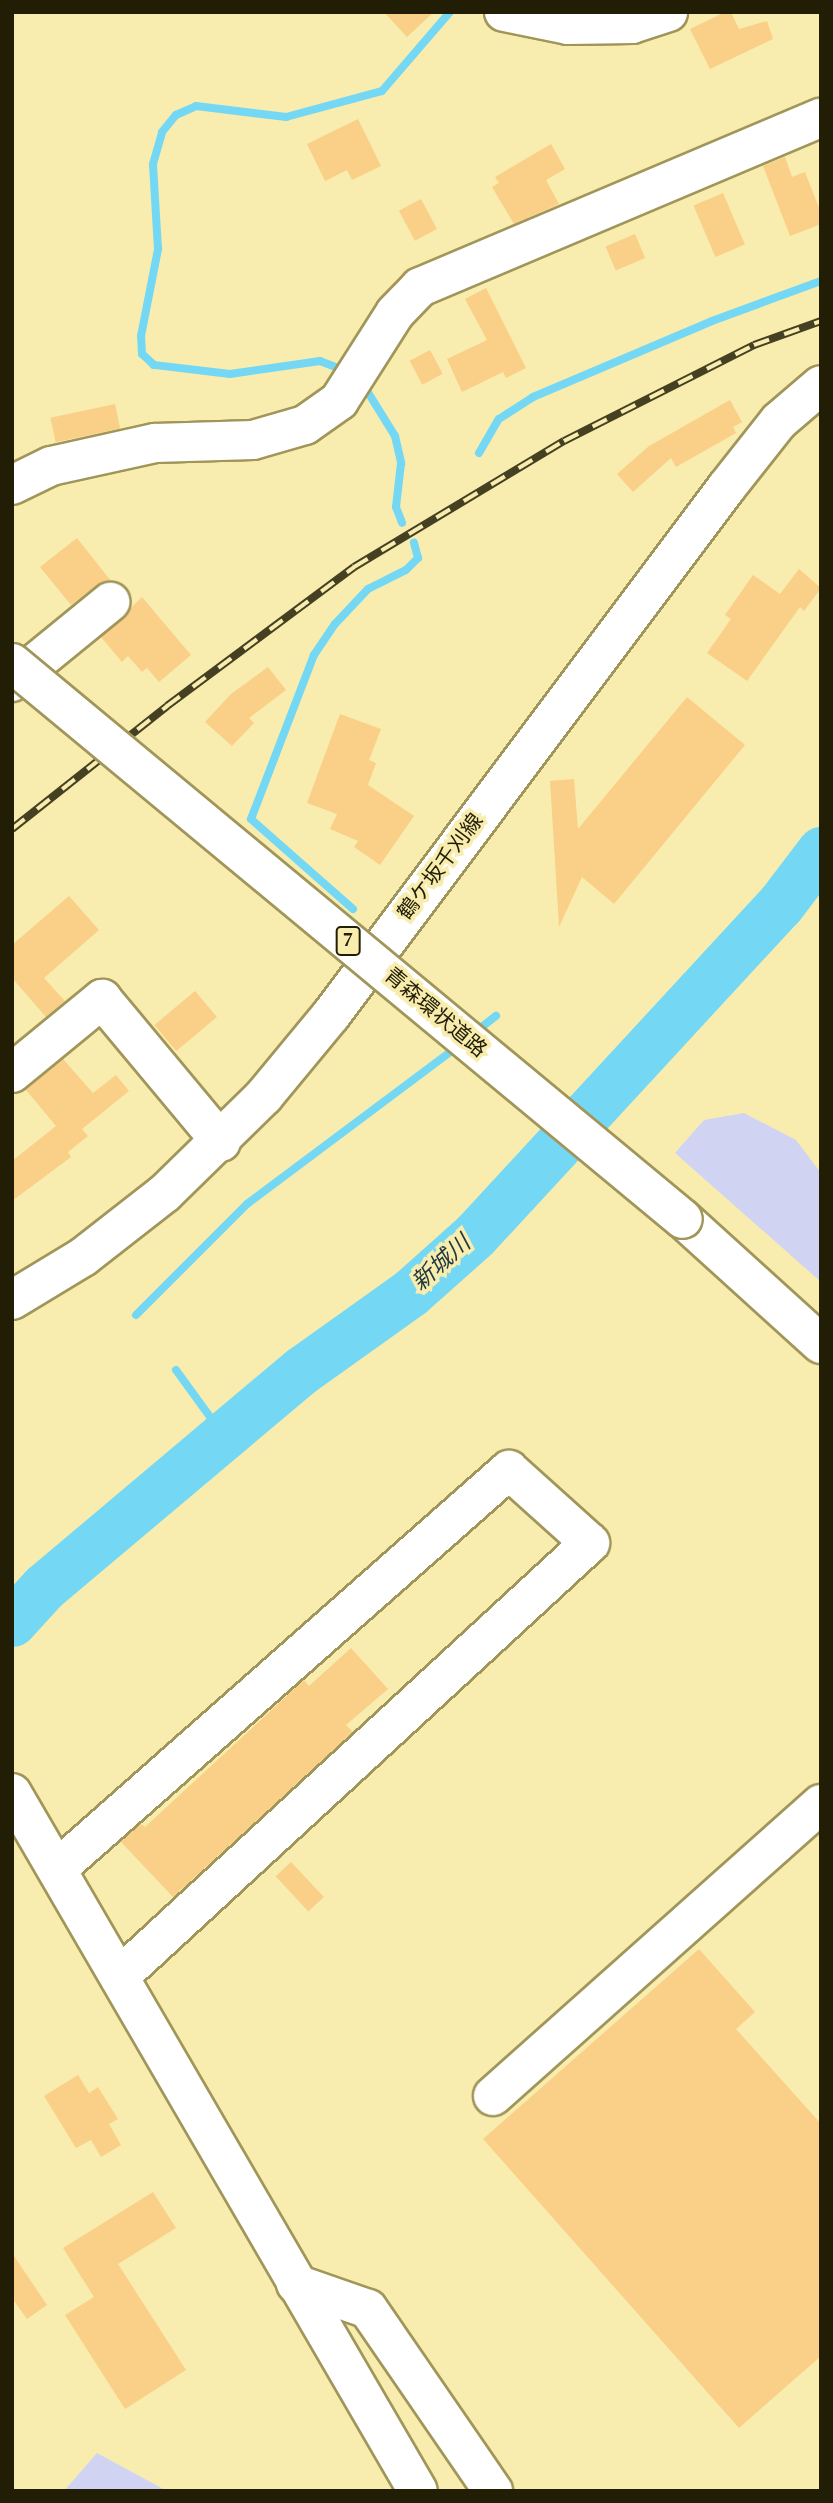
<!DOCTYPE html>
<html>
<head>
<meta charset="utf-8">
<style>
	body { margin:0 }
	#map { position:relative; width:833px; height:2503px; overflow:hidden; background:#f8edae; font-family:Spectral,"Noto Sans JP",serif }
	div>[style] { position:absolute }
	.green>* { inset:0; background:#d0d4f2 }
	.stream>* { height:8px; margin:-4px; padding:0 4px; transform-origin:4px; border-radius:4px; background:#74d8f5 }
	.river>* { height:49px; margin:-24.5px; padding:0 24.5px; transform-origin:24.5px; border-radius:24.5px; background:#74d8f5 }
	.building>* { inset:0; background:#facf87; transform-origin:0 0 }
	.roads { filter:drop-shadow(2px 0 #a1965a) drop-shadow(-2px 0 #a1965a) drop-shadow(0 2px #a1965a) drop-shadow(0 -2px #a1965a) }
	.minor>* { height:38px; margin:-19px; padding:0 19px; transform-origin:19px; border-radius:19px; background:#fff }
	.major>* { height:38px; margin:-19px; padding:0 19px; transform-origin:19px; border-radius:19px; background:#fff }
	.highway>* { height:38px; margin:-19px; padding:0 19px; transform-origin:19px; border-radius:19px; background:#fff }
	.rail>* { height:8px; margin-top:-4px; transform-origin:0; background:repeating-linear-gradient(90deg,#f8edae 0 16px,#454021 0 32px); box-sizing:border-box; border-block:2px solid #454021 }
	.bridges { filter:drop-shadow(2px 0 #a1965a) drop-shadow(-2px 0 #a1965a) drop-shadow(0 2px #a1965a) drop-shadow(0 -2px #a1965a) }
	.highway-bridge>* { height:38px; margin:-19px; padding:0 19px; transform-origin:19px; border-radius:19px; background:#fff }
	span { translate:-50% -50%; white-space:nowrap; text-align:center; line-height:1.15; -webkit-text-stroke:7px #f8edae; paint-order:stroke }
	.shield-label span { padding:2px 5px; background:#f8edae; border:2px solid; border-radius:5px; -webkit-text-stroke-width:0 }
	.shield-label { font-size:19px; color:#221e05; font-weight:700 }
	.street-label { font-size:21px; color:#221e05 }
	.water-label { font-size:23px; color:#223940; font-style:italic }
	.frame { position:absolute; inset:0; border:14px solid #221e05; pointer-events:none }
</style>
</head>
<body>
<div id="map">
	<div class="green">
		<i style="clip-path:polygon(744px 1113px,796px 1140px,821px 1173px,821px 1282px,675px 1153px,704px 1120px)"></i>
		<i style="clip-path:polygon(97px 2453px,167px 2491px,64px 2491px)"></i>
	</div>
	<div class="stream">
		<i style="left:346px;top:371px;width:28px;rotate:-159deg"></i>
		<i style="left:320px;top:361px;width:91px;rotate:171.8deg"></i>
		<i style="left:230px;top:374px;width:77px;rotate:-173.2deg"></i>
		<i style="left:154px;top:365px;width:16px;rotate:-137deg"></i>
		<i style="left:142px;top:354px;width:18px;rotate:-93deg"></i>
		<i style="left:141px;top:336px;width:89px;rotate:-78.9deg"></i>
		<i style="left:158px;top:249px;width:85px;rotate:-93.4deg"></i>
		<i style="left:153px;top:164px;width:33px;rotate:-74deg"></i>
		<i style="left:162px;top:132px;width:22px;rotate:-51deg"></i>
		<i style="left:176px;top:115px;width:22px;rotate:-24deg"></i>
		<i style="left:196px;top:106px;width:91px;rotate:7deg"></i>
		<i style="left:286px;top:117px;width:99px;rotate:-15.2deg"></i>
		<i style="left:382px;top:91px;width:104px;rotate:-49.3deg"></i>
		<i style="left:364px;top:386px;width:59px;rotate:58.2deg"></i>
		<i style="left:395px;top:436px;width:28px;rotate:77deg"></i>
		<i style="left:401px;top:463px;width:44px;rotate:96.5deg"></i>
		<i style="left:396px;top:507px;width:17px;rotate:69deg"></i>
		<i style="left:479px;top:453px;width:39px;rotate:-60deg"></i>
		<i style="left:499px;top:419px;width:40px;rotate:-32.9deg"></i>
		<i style="left:533px;top:397px;width:194px;rotate:-23deg"></i>
		<i style="left:712px;top:321px;width:116px;rotate:-20.2deg"></i>
		<i style="left:353px;top:909px;width:136px;rotate:-138.6deg"></i>
		<i style="left:251px;top:819px;width:176px;rotate:-69deg"></i>
		<i style="left:314px;top:655px;width:37px;rotate:-56deg"></i>
		<i style="left:335px;top:624px;width:48px;rotate:-46.7deg"></i>
		<i style="left:368px;top:589px;width:42px;rotate:-26.6deg"></i>
		<i style="left:406px;top:570px;width:17px;rotate:-45deg"></i>
		<i style="left:418px;top:558px;width:16px;rotate:-105deg"></i>
		<i style="left:474px;top:1033px;width:28px;rotate:-38deg"></i>
		<i style="left:136px;top:1315px;width:157px;rotate:-45deg"></i>
		<i style="left:247px;top:1204px;width:264px;rotate:-36.8deg"></i>
		<i style="left:176px;top:1370px;width:82px;rotate:54deg"></i>
	</div>
	<div class="river">
		<i style="left:12px;top:1622px;width:47px;rotate:-47.6deg"></i>
		<i style="left:44px;top:1587px;width:337px;rotate:-40.1deg"></i>
		<i style="left:302px;top:1370px;width:133px;rotate:-35.5deg"></i>
		<i style="left:410px;top:1293px;width:87px;rotate:-41.7deg"></i>
		<i style="left:475px;top:1235px;width:449px;rotate:-47.3deg"></i>
		<i style="left:780px;top:905px;width:68px;rotate:-52.8deg"></i>
	</div>
	<div class="building">
		<i style="clip-path:polygon(384px 12px,434px 12px,407px 37px)"></i>
		<i style="clip-path:polygon(725px 12px,731px 12px,739px 29px,767px 21px,773px 39px,710px 69px,690px 29px)"></i>
		<i style="clip-path:polygon(358px 119px,381px 166px,352px 180px,347px 170px,325px 181px,307px 144px)"></i>
		<i style="clip-path:polygon(551px 144px,565px 169px,546px 180px,559px 204px,514px 224px,492px 187px,499px 183px,495px 177px)"></i>
		<i style="clip-path:polygon(785px 157px,792px 177px,805px 172px,821px 213px,821px 224px,790px 236px,763px 166px)"></i>
		<i style="left:723px;top:193px;width:56px;height:32px;rotate:67deg"></i>
		<i style="left:421px;top:199px;width:34px;height:25px;rotate:62deg"></i>
		<i style="left:635px;top:234px;width:26px;height:32px;rotate:67deg"></i>
		<i style="clip-path:polygon(486px 288px,526px 368px,506px 378px,503px 372px,462px 392px,447px 359px,487px 340px,465px 299px)"></i>
		<i style="left:430px;top:350px;width:27px;height:23px;rotate:62deg"></i>
		<i style="clip-path:polygon(730px 400px,742px 422px,733px 427px,736px 433px,676px 467px,671px 458px,633px 492px,617px 474px,649px 446px)"></i>
		<i style="left:115px;top:404px;width:25px;height:66px;rotate:78deg"></i>
		<i style="clip-path:polygon(77px 538px,111px 581px,97px 585px,71px 605px,40px 567px)"></i>
		<i style="clip-path:polygon(799px 569px,821px 588px,804px 611px,800px 607px,747px 681px,707px 653px,731px 619px,725px 615px,753px 575px,780px 594px)"></i>
		<i style="clip-path:polygon(142px 597px,191px 655px,159px 682px,147px 668px,142px 672px,128px 656px,122px 662px,101px 637px)"></i>
		<i style="clip-path:polygon(268px 667px,286px 690px,249px 718px,254px 723px,232px 746px,205px 722px,231px 694px)"></i>
		<i style="clip-path:polygon(687px 697px,745px 745px,614px 904px,582px 877px,559px 927px,550px 781px,574px 779px,578px 829px)"></i>
		<i style="clip-path:polygon(340px 714px,381px 729px,369px 760px,376px 763px,368px 785px,414px 816px,380px 865px,354px 847px,358px 841px,330px 829px,337px 814px,307px 803px)"></i>
		<i style="clip-path:polygon(69px 896px,99px 930px,44px 978px,65px 1001px,46px 1017px,12px 978px,12px 945px)"></i>
		<i style="left:195px;top:991px;width:34px;height:53px;rotate:50deg"></i>
		<i style="clip-path:polygon(63px 1059px,93px 1093px,116px 1075px,129px 1091px,82px 1129px,88px 1136px,68px 1152px,71px 1157px,12px 1201px,12px 1161px,56px 1126px,26px 1090px)"></i>
		<i style="clip-path:polygon(351px 1648px,388px 1689px,346px 1725px,353px 1732px,173px 1897px,121px 1842px,141px 1824px,145px 1827px,304px 1680px,309px 1686px)"></i>
		<i style="left:291px;top:1862px;width:48px;height:21px;rotate:47deg"></i>
		<i style="clip-path:polygon(699px 1949px,755px 2012px,736px 2029px,821px 2124px,821px 2356px,739px 2428px,483px 2139px)"></i>
		<i style="clip-path:polygon(78px 2075px,89px 2093px,98px 2087px,118px 2119px,109px 2124px,121px 2145px,101px 2157px,91px 2140px,76px 2148px,44px 2096px)"></i>
		<i style="clip-path:polygon(153px 2192px,176px 2228px,118px 2264px,186px 2370px,125px 2409px,65px 2315px,94px 2297px,63px 2248px)"></i>
		<i style="clip-path:polygon(12px 2253px,47px 2305px,27px 2319px,12px 2298px)"></i>
	</div>
	<div class="roads">
		<div class="minor">
			<i style="left:504px;top:12px;width:65px;rotate:11.5deg"></i>
			<i style="left:568px;top:25px;width:64px;rotate:-0.9deg"></i>
			<i style="left:632px;top:24px;width:38px;rotate:-18deg"></i>
			<i style="left:12px;top:485px;width:43px;rotate:-26deg"></i>
			<i style="left:51px;top:466px;width:107px;rotate:-12.5deg"></i>
			<i style="left:155px;top:443px;width:98px;rotate:-1.8deg"></i>
			<i style="left:253px;top:440px;width:54px;rotate:-16.1deg"></i>
			<i style="left:305px;top:425px;width:42px;rotate:-35.2deg"></i>
			<i style="left:339px;top:401px;width:104px;rotate:-57.5deg"></i>
			<i style="left:395px;top:313px;width:36px;rotate:-46deg"></i>
			<i style="left:420px;top:287px;width:435px;rotate:-22.9deg"></i>
			<i style="left:12px;top:682px;width:127px;rotate:-39.2deg"></i>
			<i style="left:12px;top:1073px;width:117px;rotate:-39.4deg"></i>
			<i style="left:102px;top:999px;width:186px;rotate:50.2deg"></i>
			<i style="left:12px;top:1793px;width:807px;rotate:59.82deg"></i>
			<i style="left:57px;top:1869px;width:603px;rotate:-41.44deg"></i>
			<i style="left:509px;top:1470px;width:109px;rotate:42deg"></i>
			<i style="left:590px;top:1543px;width:640px;rotate:137.34deg"></i>
			<i style="left:493px;top:2096px;width:439px;rotate:-41.7deg"></i>
			<i style="left:296px;top:2284px;width:76px;rotate:19.1deg"></i>
			<i style="left:368px;top:2309px;width:221px;rotate:55.5deg"></i>
		</div>
		<div class="major">
			<i style="left:12px;top:1300px;width:83px;rotate:-31.2deg"></i>
			<i style="left:83px;top:1257px;width:104px;rotate:-38deg"></i>
			<i style="left:165px;top:1193px;width:139px;rotate:-44.4deg"></i>
			<i style="left:264px;top:1096px;width:105px;rotate:-50.4deg"></i>
			<i style="left:331px;top:1015px;width:659px;rotate:-53.15deg"></i>
			<i style="left:726px;top:488px;width:85px;rotate:-51.7deg"></i>
			<i style="left:779px;top:421px;width:55px;rotate:-40.6deg"></i>
		</div>
		<div class="highway">
			<i style="left:683px;top:1219px;width:186px;rotate:42.2deg"></i>
		</div>
	</div>
	<div class="rail">
		<i style="left:12px;top:829px;width:198px;rotate:-38.4deg"></i>
		<i style="left:167px;top:706px;width:233px;rotate:-36.6deg"></i>
		<i style="left:354px;top:567px;width:245px;rotate:-31deg"></i>
		<i style="left:564px;top:441px;width:213px;rotate:-26.8deg"></i>
		<i style="left:754px;top:345px;width:71px;rotate:-19.7deg"></i>
	</div>
	<div class="bridges">
		<div class="highway-bridge">
			<i style="left:12px;top:663px;width:871px;rotate:39.65deg"></i>
		</div>
	</div>
	<div class="shield-label">
		<span style="left:348px;top:941px">7</span>
	</div>
	<div class="street-label">
		<span style="left:441px;top:867px;rotate:-53deg">鶴ケ坂千刈線</span>
		<span style="left:435px;top:1013px;rotate:40deg">青森環状道路</span>
	</div>
	<div class="water-label">
		<span style="left:442px;top:1264px;rotate:-42deg">新城川</span>
	</div>
	<div class="frame"></div>
</div>
</body>
</html>
